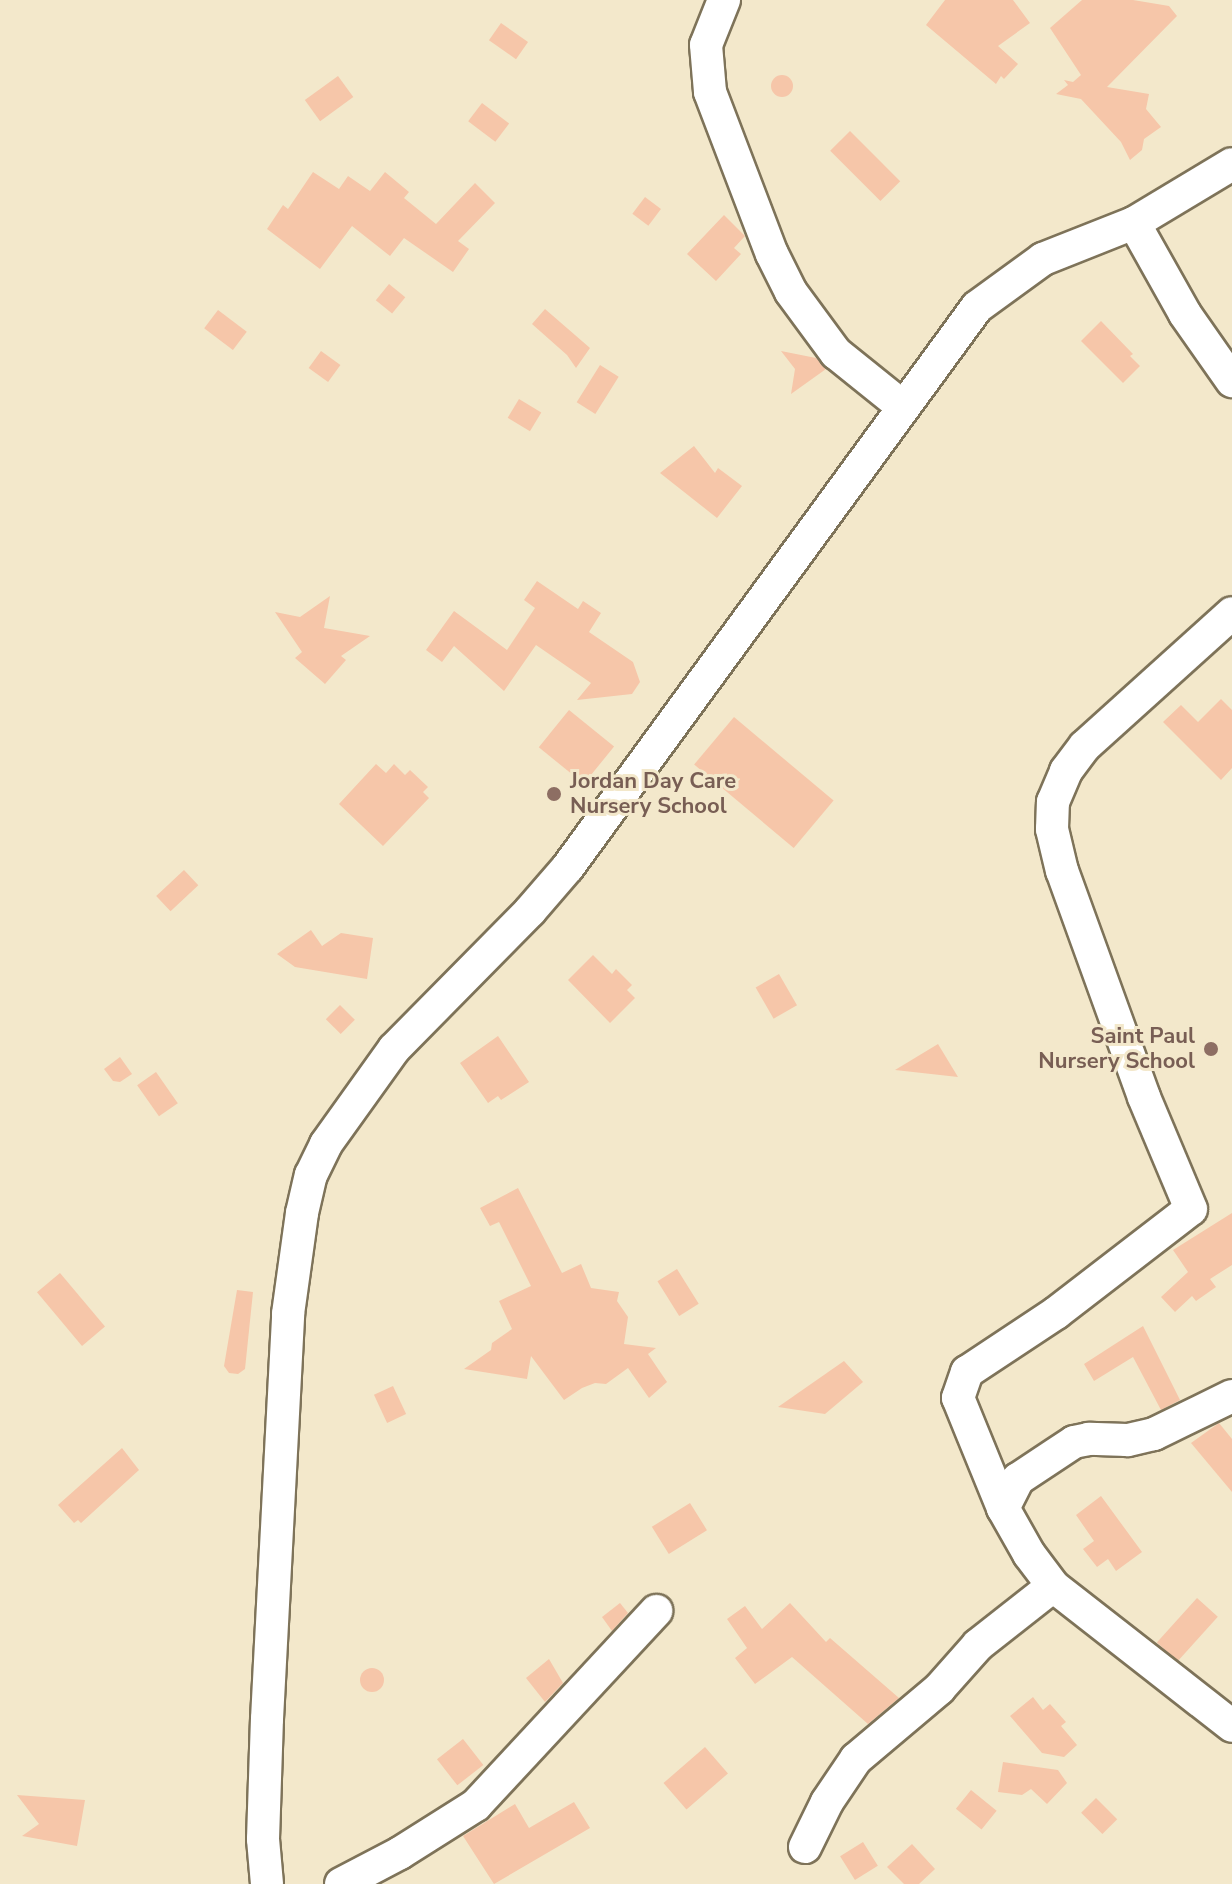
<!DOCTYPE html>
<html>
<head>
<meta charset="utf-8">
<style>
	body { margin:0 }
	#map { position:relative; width:1232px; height:1884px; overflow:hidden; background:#f3e8cb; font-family:"Nunito Sans",sans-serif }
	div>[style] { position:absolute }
	.building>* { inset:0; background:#f6c6a9; transform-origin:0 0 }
	.round { border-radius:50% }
	.roads { filter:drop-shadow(2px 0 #7e7359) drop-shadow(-2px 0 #7e7359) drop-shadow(0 2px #7e7359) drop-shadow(0 -2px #7e7359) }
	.street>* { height:32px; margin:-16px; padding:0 16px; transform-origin:16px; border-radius:16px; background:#fff }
	.dots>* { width:22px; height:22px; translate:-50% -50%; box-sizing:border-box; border:4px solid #f3e8cb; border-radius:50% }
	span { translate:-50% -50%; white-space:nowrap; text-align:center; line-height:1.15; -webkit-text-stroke:6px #f3e8cb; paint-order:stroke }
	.education-label { font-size:22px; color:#785e54; font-weight:700 }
	.left { translate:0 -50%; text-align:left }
	.right { translate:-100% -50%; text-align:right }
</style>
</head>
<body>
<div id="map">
	<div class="building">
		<i style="clip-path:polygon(945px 0,1013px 0,1030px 23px,998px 46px,1018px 64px,1004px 79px,1001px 76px,996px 84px,926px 25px)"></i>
		<i style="clip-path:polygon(1082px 0,1133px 0,1169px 6px,1177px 16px,1107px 87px,1149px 94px,1146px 109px,1161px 127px,1144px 139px,1142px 150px,1130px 160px,1121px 142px,1081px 99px,1056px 94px,1068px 85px,1064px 80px,1073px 82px,1081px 75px,1050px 28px)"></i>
		<i style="left:501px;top:23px;width:33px;height:21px;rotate:35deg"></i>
		<i class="round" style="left:771px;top:75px;width:22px;height:22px"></i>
		<i style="left:338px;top:76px;width:26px;height:41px;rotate:54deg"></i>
		<i style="left:482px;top:103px;width:34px;height:23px;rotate:37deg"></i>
		<i style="left:850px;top:131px;width:71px;height:28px;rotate:45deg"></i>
		<i style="clip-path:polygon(313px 172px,339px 189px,348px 176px,370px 191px,385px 172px,409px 192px,404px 198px,436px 224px,475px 183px,495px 203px,458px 241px,469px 249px,453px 272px,404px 238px,390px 256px,352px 226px,320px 269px,267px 229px,283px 205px,288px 209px)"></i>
		<i style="left:645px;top:197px;width:20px;height:21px;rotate:37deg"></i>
		<i style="clip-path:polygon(724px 215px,745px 236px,734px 248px,741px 254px,716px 281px,687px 254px)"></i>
		<i style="left:389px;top:284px;width:21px;height:21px;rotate:39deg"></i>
		<i style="clip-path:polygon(545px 309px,590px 348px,576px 368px,567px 355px,532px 324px)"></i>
		<i style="left:218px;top:310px;width:36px;height:23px;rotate:37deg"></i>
		<i style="clip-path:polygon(1101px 321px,1133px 354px,1130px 356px,1140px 366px,1123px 383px,1081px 341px)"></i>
		<i style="left:321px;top:351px;width:24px;height:21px;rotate:36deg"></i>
		<i style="clip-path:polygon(781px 351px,816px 358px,826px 369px,791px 394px,795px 369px)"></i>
		<i style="left:600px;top:365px;width:22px;height:44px;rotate:32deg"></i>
		<i style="left:519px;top:399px;width:26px;height:22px;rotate:31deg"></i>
		<i style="clip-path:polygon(694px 446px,715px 473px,718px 468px,742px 486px,717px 518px,660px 473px)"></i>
		<i style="clip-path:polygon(537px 581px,578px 609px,583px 601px,601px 613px,589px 632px,633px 662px,640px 682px,632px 694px,577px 700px,591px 683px,536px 645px,504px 691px,454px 646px,442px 662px,426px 650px,454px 611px,507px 650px,535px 608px,524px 600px)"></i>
		<i style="clip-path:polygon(330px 596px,324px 628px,370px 636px,341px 656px,346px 660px,325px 684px,295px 658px,302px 652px,275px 612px,300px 617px)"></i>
		<i style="clip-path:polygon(1221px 699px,1232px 710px,1232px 768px,1221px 780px,1163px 722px,1181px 705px,1198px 722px)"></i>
		<i style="left:569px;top:710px;width:58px;height:48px;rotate:39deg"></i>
		<i style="left:734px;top:717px;width:130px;height:62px;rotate:40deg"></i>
		<i style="clip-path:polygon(376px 764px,386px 773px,394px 764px,405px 775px,410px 770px,428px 787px,423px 792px,429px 798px,383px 846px,339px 804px)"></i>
		<i style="left:184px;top:870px;width:21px;height:38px;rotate:47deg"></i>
		<i style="clip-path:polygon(311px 930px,322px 946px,341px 933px,373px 938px,367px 979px,295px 967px,277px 954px)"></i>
		<i style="clip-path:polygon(593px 955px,612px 974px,616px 969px,632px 985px,627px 990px,635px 998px,610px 1023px,568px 980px)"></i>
		<i style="left:779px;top:974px;width:36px;height:27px;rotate:60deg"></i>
		<i style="left:340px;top:1005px;width:21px;height:20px;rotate:45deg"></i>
		<i style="clip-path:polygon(498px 1036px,529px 1082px,501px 1100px,498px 1096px,488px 1103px,460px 1063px)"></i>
		<i style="clip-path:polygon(938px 1044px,958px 1077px,895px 1070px)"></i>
		<i style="clip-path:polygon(120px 1057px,132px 1074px,120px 1082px,113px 1081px,104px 1069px)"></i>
		<i style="left:156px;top:1072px;width:38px;height:23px;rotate:55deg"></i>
		<i style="clip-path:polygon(518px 1188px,562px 1273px,581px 1264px,591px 1288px,619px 1292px,617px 1301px,628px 1317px,624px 1344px,656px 1348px,648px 1354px,667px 1382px,649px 1398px,628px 1368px,606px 1384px,595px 1383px,582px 1388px,564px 1400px,531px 1356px,527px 1379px,464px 1369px,491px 1350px,492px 1343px,512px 1329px,499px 1301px,531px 1286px,499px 1222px,490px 1226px,480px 1208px)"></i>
		<i style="clip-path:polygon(1232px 1213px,1232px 1265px,1210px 1279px,1216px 1287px,1196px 1301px,1192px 1296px,1175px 1312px,1161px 1297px,1188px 1272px,1173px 1250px)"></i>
		<i style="left:677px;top:1269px;width:41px;height:23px;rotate:58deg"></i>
		<i style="left:60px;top:1273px;width:70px;height:30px;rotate:50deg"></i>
		<i style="clip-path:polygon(237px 1290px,253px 1292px,245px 1369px,238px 1374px,229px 1373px,224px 1366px)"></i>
		<i style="clip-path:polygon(1143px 1326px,1180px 1400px,1161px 1410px,1133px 1357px,1094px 1381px,1084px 1364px)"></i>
		<i style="clip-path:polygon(844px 1361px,863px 1382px,825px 1414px,778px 1407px)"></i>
		<i style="left:393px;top:1386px;width:31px;height:21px;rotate:65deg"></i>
		<i style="clip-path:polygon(1219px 1423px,1232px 1439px,1232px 1492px,1191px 1443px)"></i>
		<i style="clip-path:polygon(122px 1448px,139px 1470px,81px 1523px,78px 1520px,74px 1523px,58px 1505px)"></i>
		<i style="clip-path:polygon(1101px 1496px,1142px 1552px,1116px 1571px,1108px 1559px,1097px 1567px,1083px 1549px,1094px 1541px,1076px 1515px)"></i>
		<i style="left:690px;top:1503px;width:32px;height:45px;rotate:58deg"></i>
		<i style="left:1197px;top:1598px;width:28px;height:60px;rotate:42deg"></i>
		<i style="clip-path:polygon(620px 1603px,628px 1613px,612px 1631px,602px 1617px)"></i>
		<i style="clip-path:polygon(790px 1603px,826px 1642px,830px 1638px,899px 1698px,868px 1724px,792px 1657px,755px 1684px,735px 1658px,747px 1648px,727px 1619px,745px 1606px,762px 1629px)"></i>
		<i style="clip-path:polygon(549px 1659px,563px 1683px,545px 1702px,526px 1678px)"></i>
		<i class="round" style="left:360px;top:1668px;width:24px;height:24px"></i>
		<i style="clip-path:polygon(1033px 1697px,1043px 1710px,1050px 1704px,1066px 1722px,1061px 1726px,1077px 1745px,1064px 1757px,1042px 1753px,1010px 1716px)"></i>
		<i style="left:463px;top:1739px;width:33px;height:33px;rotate:52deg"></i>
		<i style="left:705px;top:1747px;width:35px;height:55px;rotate:49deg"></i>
		<i style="clip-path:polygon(1003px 1762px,1058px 1770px,1067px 1783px,1047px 1804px,1031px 1789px,1022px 1795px,998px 1792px)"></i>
		<i style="left:971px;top:1790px;width:33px;height:24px;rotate:39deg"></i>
		<i style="clip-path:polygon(17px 1795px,85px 1800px,77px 1846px,22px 1836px,39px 1824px)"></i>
		<i style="left:1096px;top:1798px;width:30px;height:21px;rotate:45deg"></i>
		<i style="clip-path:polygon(574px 1802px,590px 1828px,494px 1884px,463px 1836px,515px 1804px,529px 1828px)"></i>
		<i style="left:863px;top:1842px;width:28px;height:27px;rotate:58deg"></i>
		<i style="clip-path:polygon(912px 1844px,935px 1869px,919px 1884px,904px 1884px,887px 1867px)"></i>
	</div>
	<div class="roads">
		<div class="street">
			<i style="left:724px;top:0;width:48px;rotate:111.8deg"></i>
			<i style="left:706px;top:45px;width:47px;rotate:85.1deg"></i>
			<i style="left:710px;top:92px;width:173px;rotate:69.1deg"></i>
			<i style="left:772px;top:254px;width:42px;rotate:63.4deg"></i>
			<i style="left:791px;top:292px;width:76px;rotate:53.6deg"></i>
			<i style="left:836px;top:353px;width:85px;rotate:38.8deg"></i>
			<i style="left:1134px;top:223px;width:104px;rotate:60.7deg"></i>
			<i style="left:1185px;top:314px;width:82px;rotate:55deg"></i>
			<i style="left:1232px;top:1396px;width:87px;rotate:154deg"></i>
			<i style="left:1154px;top:1434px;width:28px;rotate:167deg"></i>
			<i style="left:1127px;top:1440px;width:38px;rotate:-178deg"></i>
			<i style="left:1089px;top:1439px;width:15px;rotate:169deg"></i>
			<i style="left:1074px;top:1442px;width:67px;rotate:146.5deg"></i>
			<i style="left:1018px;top:1479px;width:33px;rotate:117deg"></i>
			<i style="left:1003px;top:1508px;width:53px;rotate:60.5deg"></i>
			<i style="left:1029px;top:1554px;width:40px;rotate:53deg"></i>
			<i style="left:1053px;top:1586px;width:227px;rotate:38deg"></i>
			<i style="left:1003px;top:1508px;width:119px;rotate:-112.2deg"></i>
			<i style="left:958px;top:1398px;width:28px;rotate:-71deg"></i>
			<i style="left:967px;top:1372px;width:107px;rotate:-33.5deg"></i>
			<i style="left:1056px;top:1313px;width:170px;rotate:-37.6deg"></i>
			<i style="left:1191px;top:1209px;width:121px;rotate:-112.8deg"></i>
			<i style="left:1144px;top:1097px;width:240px;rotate:-109.9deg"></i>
			<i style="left:1062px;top:871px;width:43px;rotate:-103.4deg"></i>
			<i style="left:1052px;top:829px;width:27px;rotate:-88deg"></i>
			<i style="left:1053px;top:802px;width:34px;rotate:-67deg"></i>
			<i style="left:1066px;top:771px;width:31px;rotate:-53deg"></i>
			<i style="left:1085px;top:746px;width:198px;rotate:-42.1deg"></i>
			<i style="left:805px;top:1847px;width:50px;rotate:-63.9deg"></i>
			<i style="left:827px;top:1802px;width:52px;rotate:-56deg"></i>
			<i style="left:856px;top:1759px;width:109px;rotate:-40.1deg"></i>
			<i style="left:939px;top:1689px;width:59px;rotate:-48.4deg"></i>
			<i style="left:978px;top:1645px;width:95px;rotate:-38.2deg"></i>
			<i style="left:267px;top:1884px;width:45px;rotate:-95.1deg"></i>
			<i style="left:263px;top:1839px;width:120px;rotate:-88.1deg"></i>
			<i style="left:267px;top:1719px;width:406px;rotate:-87deg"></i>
			<i style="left:288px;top:1314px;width:102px;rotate:-82.1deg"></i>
			<i style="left:302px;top:1213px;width:39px;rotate:-77deg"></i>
			<i style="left:311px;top:1175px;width:34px;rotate:-64deg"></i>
			<i style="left:326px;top:1144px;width:117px;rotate:-54.4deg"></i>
			<i style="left:394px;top:1049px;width:194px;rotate:-45.4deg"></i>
			<i style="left:530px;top:911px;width:58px;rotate:-49.2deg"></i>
			<i style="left:568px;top:867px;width:693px;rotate:-53.86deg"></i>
			<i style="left:977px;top:307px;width:82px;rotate:-36deg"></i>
			<i style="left:1043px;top:259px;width:98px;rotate:-21.6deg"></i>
			<i style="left:1134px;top:223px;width:114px;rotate:-31deg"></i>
			<i style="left:341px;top:1884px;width:67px;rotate:-27.7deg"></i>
			<i style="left:400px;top:1853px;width:90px;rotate:-32.3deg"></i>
			<i style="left:476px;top:1805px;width:265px;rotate:-47.1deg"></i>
		</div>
	</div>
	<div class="dots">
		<i style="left:554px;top:794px;background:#8d6e63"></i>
		<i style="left:1211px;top:1049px;background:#8d6e63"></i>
	</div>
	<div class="education-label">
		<span class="left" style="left:570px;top:794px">Jordan Day Care<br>Nursery School</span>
		<span class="right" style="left:1195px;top:1049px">Saint Paul<br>Nursery School</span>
	</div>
</div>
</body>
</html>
